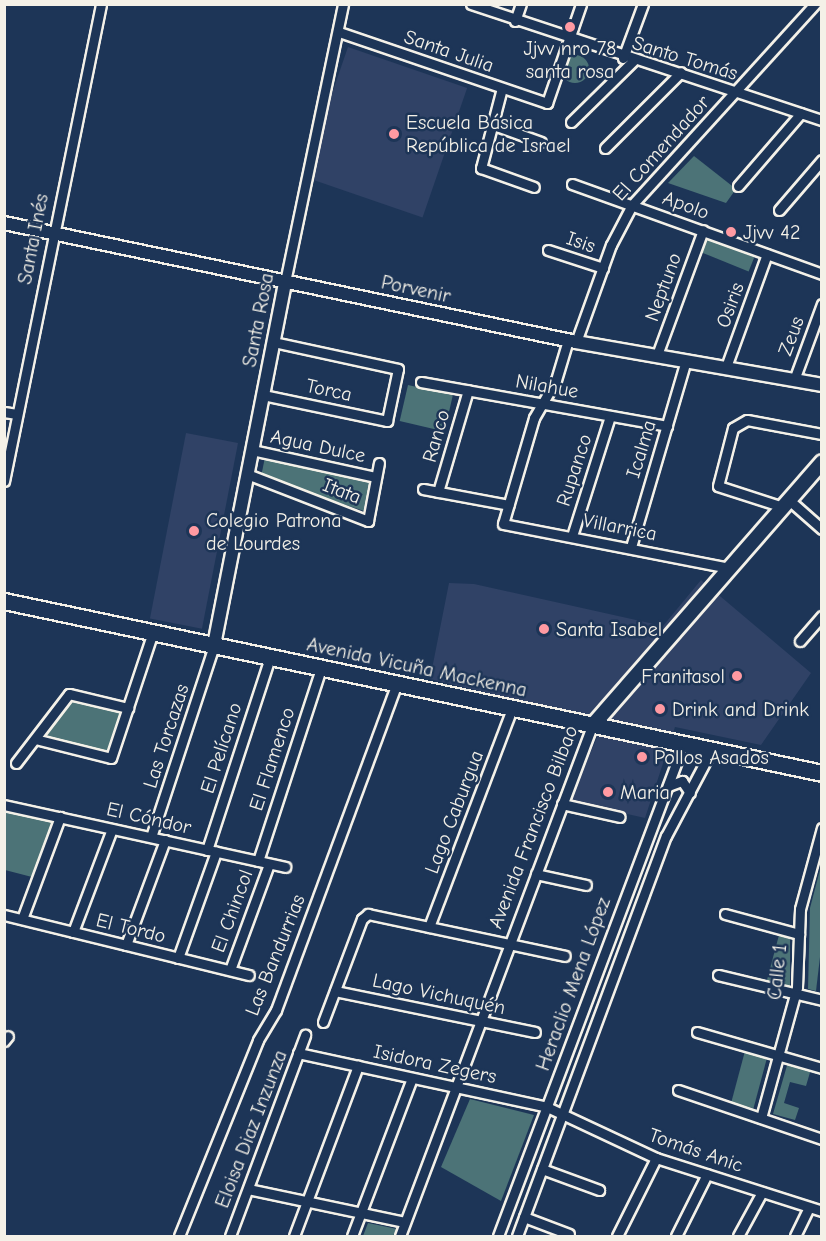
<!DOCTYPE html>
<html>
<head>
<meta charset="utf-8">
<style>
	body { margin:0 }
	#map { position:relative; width:826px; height:1241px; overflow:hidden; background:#1d3557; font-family:"Comic Neue",sans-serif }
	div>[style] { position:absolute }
	.built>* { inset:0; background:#304266; transform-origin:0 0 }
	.green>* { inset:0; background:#4c7377; transform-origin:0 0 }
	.round { border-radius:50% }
	.roads { filter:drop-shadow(2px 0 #f4f1e8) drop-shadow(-2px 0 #f4f1e8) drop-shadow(0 2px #f4f1e8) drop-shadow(0 -2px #f4f1e8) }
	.minor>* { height:9px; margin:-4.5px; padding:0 4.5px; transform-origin:4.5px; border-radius:4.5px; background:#1d3557 }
	.tertiary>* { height:12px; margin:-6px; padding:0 6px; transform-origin:6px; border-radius:6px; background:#1d3557 }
	.secondary>* { height:14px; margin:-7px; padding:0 7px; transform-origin:7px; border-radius:7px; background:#1d3557 }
	.primary>* { height:15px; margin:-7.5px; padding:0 7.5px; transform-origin:7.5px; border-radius:7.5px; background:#1d3557 }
	.dots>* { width:16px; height:16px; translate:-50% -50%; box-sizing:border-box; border:3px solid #1d3557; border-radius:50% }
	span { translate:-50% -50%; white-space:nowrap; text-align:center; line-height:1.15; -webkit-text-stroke:5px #1d3557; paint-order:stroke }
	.poi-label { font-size:20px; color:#f4f1e8 }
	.left { translate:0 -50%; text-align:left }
	.right { translate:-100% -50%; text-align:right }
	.street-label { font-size:20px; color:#f4f1e8 }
	.frame { position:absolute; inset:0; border:6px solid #f4f1e8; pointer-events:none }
</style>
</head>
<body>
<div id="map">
	<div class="built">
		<i style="left:348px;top:47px;width:126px;height:137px;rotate:19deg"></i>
		<i style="left:186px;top:433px;width:53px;height:189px;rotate:11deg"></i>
		<i style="clip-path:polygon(701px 580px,811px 673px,761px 745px,675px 727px,645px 818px,570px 801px,604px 721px,430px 679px,449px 583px,474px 584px,663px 626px)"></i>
	</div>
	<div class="green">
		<i class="round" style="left:561px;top:55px;width:28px;height:28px"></i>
		<i style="clip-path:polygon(694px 156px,736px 189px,726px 203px,668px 183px)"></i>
		<i style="left:706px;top:238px;width:52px;height:15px;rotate:22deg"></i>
		<i style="left:408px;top:385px;width:46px;height:37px;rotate:13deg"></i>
		<i style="clip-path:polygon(265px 457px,370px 482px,364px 511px,261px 477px)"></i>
		<i style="clip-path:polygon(71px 701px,120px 713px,107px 752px,45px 738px)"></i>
		<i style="clip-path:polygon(5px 811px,52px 822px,32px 877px,5px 870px)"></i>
		<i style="clip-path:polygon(821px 866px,822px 940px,816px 991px,808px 989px,810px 908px)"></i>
		<i style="clip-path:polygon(779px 935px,790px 939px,790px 986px,767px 980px)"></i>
		<i style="left:745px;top:1051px;width:23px;height:53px;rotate:15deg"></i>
		<i style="clip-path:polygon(788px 1062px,811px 1069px,806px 1086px,790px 1082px,784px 1103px,799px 1108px,795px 1120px,773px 1114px)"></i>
		<i style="clip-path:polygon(470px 1099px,534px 1115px,501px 1201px,441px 1167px)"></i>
		<i style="clip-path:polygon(368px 1223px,397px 1229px,393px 1236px,363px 1236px)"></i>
	</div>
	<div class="roads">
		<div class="minor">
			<i style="left:471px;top:4px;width:370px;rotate:18.3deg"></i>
			<i style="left:515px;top:21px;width:18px;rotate:-71deg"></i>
			<i style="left:339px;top:32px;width:220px;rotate:18.8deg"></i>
			<i style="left:547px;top:103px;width:105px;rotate:-71deg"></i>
			<i style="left:623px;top:58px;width:58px;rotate:-69.7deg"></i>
			<i style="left:502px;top:88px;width:83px;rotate:104.7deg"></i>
			<i style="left:481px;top:168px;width:56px;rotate:19.7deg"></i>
			<i style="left:571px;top:122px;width:88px;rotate:-44.5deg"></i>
			<i style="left:491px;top:124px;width:53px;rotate:19.8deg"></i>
			<i style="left:605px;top:148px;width:107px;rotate:-45deg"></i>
			<i style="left:572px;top:184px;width:266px;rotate:19.8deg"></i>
			<i style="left:738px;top:186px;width:96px;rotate:-49.2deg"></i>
			<i style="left:779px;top:210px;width:66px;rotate:-49.3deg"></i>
			<i style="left:548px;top:250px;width:58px;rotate:18.1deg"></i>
			<i style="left:285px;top:282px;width:284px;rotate:-78.2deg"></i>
			<i style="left:568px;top:340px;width:42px;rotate:106.7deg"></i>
			<i style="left:556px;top:380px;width:44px;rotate:120.1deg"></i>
			<i style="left:534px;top:418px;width:110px;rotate:106.3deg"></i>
			<i style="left:503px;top:524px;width:230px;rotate:11deg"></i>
			<i style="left:576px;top:342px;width:103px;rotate:-70.2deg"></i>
			<i style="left:611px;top:245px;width:45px;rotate:-62.3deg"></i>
			<i style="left:632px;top:205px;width:272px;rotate:-47.7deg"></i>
			<i style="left:657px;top:355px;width:133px;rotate:-69.8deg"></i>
			<i style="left:726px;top:367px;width:120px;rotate:-70.1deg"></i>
			<i style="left:794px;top:380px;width:81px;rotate:-69.8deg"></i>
			<i style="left:421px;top:382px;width:250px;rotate:10.1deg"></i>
			<i style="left:263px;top:395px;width:127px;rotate:11.8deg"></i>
			<i style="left:387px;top:421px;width:53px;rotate:-78.1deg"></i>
			<i style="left:398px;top:369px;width:128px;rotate:-167.8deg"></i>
			<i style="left:4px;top:412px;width:13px;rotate:9deg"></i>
			<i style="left:252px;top:450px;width:127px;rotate:12.3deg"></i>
			<i style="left:247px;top:474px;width:130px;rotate:21.2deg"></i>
			<i style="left:368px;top:521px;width:59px;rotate:-79.3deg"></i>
			<i style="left:4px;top:481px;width:487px;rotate:-78.5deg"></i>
			<i style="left:423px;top:489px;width:87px;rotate:10.5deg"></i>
			<i style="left:438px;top:492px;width:106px;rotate:-73.6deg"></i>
			<i style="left:789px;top:500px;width:44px;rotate:41.3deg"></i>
			<i style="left:783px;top:507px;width:68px;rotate:-162.1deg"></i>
			<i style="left:718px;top:486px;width:60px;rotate:-75.5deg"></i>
			<i style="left:733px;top:428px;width:16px;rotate:-30deg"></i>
			<i style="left:747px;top:420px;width:76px;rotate:10.6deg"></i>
			<i style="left:572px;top:536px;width:126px;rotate:-72.4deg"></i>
			<i style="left:631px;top:547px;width:195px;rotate:-73.6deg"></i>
			<i style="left:800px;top:641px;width:33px;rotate:-49deg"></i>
			<i style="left:35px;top:739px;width:78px;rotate:14deg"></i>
			<i style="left:111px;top:758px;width:133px;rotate:-71.6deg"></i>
			<i style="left:16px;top:763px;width:87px;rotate:-52.5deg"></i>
			<i style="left:69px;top:694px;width:61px;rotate:13.3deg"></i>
			<i style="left:668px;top:786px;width:15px;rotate:-20deg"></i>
			<i style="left:682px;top:781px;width:14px;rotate:56deg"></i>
			<i style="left:562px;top:804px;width:59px;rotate:12.6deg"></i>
			<i style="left:4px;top:805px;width:288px;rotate:12.4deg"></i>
			<i style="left:151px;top:837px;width:202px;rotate:-71.8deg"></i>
			<i style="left:207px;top:850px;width:203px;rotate:-71.9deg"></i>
			<i style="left:258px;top:861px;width:203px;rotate:-71.9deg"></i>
			<i style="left:536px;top:874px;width:51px;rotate:12.4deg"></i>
			<i style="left:725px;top:914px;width:77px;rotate:15.1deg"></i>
			<i style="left:4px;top:915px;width:252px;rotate:13.8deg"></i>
			<i style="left:22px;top:919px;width:109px;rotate:-69.6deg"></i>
			<i style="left:429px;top:927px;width:233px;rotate:-69.2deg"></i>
			<i style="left:73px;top:932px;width:110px;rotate:-69.3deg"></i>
			<i style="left:126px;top:945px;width:112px;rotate:-69.6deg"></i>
			<i style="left:178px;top:958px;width:113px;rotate:-70.3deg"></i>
			<i style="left:230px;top:970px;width:113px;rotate:-69.8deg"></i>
			<i style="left:718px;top:975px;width:107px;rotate:13.5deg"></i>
			<i style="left:335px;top:991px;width:204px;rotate:11.6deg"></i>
			<i style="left:323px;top:1022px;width:110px;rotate:-69.3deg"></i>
			<i style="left:362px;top:919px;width:8px;rotate:-40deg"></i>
			<i style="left:368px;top:914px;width:201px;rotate:12deg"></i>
			<i style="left:697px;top:1032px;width:130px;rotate:16.1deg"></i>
			<i style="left:4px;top:1041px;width:6px;rotate:-51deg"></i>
			<i style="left:298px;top:1053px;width:255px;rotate:12.2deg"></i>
			<i style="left:547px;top:1107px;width:120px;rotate:25.1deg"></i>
			<i style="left:656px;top:1158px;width:174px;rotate:17.7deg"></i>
			<i style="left:678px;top:1090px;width:152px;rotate:18.8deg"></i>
			<i style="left:761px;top:1118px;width:136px;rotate:-74.6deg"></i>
			<i style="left:797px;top:987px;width:78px;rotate:-87.8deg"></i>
			<i style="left:800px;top:909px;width:84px;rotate:-74.8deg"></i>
			<i style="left:542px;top:1169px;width:61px;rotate:20.2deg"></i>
			<i style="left:248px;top:1189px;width:160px;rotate:11.9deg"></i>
			<i style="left:524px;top:1217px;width:48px;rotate:20.7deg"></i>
			<i style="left:179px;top:1236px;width:211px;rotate:-68deg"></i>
			<i style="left:258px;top:1040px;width:35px;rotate:-59deg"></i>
			<i style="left:276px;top:1010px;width:349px;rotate:-69.7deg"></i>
			<i style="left:230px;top:1236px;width:215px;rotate:-69.5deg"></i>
			<i style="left:294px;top:1236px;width:182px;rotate:-69.4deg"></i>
			<i style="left:352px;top:1236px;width:169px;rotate:-69.2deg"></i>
			<i style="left:400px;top:1236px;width:545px;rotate:-69.37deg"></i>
			<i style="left:498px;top:1236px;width:525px;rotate:-69.35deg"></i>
			<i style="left:517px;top:1236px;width:427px;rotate:-69.6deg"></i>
			<i style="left:666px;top:836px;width:96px;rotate:-62.1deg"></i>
			<i style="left:617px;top:1236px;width:87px;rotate:-63.4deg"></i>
			<i style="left:676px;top:1236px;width:69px;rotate:-63.4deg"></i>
			<i style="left:738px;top:1236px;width:50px;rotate:-61.4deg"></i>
			<i style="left:795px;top:1236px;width:32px;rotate:-64deg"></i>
		</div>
		<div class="tertiary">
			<i style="left:4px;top:223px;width:584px;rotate:11.75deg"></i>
			<i style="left:576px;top:342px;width:250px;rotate:9.9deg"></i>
			<i style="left:214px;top:645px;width:370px;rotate:-78.9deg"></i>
		</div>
		<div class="secondary">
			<i style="left:592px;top:726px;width:350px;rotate:-48.9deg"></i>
		</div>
		<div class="primary">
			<i style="left:4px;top:601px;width:836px;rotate:11.87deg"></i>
		</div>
	</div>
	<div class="dots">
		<i style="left:570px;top:27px;background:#ff9aa2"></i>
		<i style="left:394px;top:134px;background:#ff9aa2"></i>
		<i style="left:731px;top:232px;background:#ff9aa2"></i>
		<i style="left:194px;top:531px;background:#ff9aa2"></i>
		<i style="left:544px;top:629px;background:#ff9aa2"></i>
		<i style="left:737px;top:676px;background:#ff9aa2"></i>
		<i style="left:660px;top:709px;background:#ff9aa2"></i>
		<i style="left:642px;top:757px;background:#ff9aa2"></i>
		<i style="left:608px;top:792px;background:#ff9aa2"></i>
	</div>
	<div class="poi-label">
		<span style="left:570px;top:60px">Jjvv nro 78<br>santa rosa</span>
		<span class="left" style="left:406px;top:134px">Escuela Básica<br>República de Israel</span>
		<span class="left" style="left:743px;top:232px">Jjvv 42</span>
		<span class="left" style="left:206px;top:532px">Colegio Patrona<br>de Lourdes</span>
		<span class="left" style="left:556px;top:629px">Santa Isabel</span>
		<span class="right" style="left:725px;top:676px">Franitasol</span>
		<span class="left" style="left:672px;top:709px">Drink and Drink</span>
		<span class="left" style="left:654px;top:757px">Pollos Asados</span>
		<span class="left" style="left:620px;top:792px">Maria</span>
	</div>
	<div class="street-label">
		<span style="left:449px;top:51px;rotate:19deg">Santa Julia</span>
		<span style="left:685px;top:58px;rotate:17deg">Santo Tomás</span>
		<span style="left:661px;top:148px;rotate:-48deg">El Comendador</span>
		<span style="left:686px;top:205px;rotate:20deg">Apolo</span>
		<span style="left:33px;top:239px;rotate:-79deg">Santa Inés</span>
		<span style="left:581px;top:242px;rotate:19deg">Isis</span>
		<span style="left:663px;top:287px;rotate:-70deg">Neptuno</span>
		<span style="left:416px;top:289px;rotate:12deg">Porvenir</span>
		<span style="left:730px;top:305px;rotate:-70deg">Osiris</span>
		<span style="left:258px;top:320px;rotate:-79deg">Santa Rosa</span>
		<span style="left:791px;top:336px;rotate:-70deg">Zeus</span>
		<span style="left:547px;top:386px;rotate:10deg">Nilahue</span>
		<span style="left:329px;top:390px;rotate:12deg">Torca</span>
		<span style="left:436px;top:436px;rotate:-74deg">Ranco</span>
		<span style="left:318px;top:446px;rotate:12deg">Agua Dulce</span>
		<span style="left:641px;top:449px;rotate:-73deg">Icalma</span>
		<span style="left:574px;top:470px;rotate:-72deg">Rupanco</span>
		<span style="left:342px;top:491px;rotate:21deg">Itata</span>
		<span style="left:620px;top:527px;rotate:11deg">Villarrica</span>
		<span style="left:417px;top:667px;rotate:12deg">Avenida Vicuña Mackenna</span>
		<span style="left:166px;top:736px;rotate:-72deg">Las Torcazas</span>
		<span style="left:221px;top:748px;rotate:-72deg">El Pelícano</span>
		<span style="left:272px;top:759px;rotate:-72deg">El Flamenco</span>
		<span style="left:454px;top:812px;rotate:-69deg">Lago Caburgua</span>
		<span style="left:149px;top:818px;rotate:13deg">El Cóndor</span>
		<span style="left:533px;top:827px;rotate:-69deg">Avenida Francisco Bilbao</span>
		<span style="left:232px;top:911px;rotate:-70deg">El Chincol</span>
		<span style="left:131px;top:928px;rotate:14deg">El Tordo</span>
		<span style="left:275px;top:955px;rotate:-68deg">Las Bandurrias</span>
		<span style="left:777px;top:972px;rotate:-84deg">Calle 1</span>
		<span style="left:573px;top:984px;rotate:-70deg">Heraclio Mena López</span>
		<span style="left:439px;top:994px;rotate:12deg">Lago Vichuquén</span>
		<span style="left:435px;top:1064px;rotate:12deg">Isidora Zegers</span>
		<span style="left:251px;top:1129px;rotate:-69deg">Eloisa Diaz Inzunza</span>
		<span style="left:696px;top:1150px;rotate:19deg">Tomás Anic</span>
	</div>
	<div class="frame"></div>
</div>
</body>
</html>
